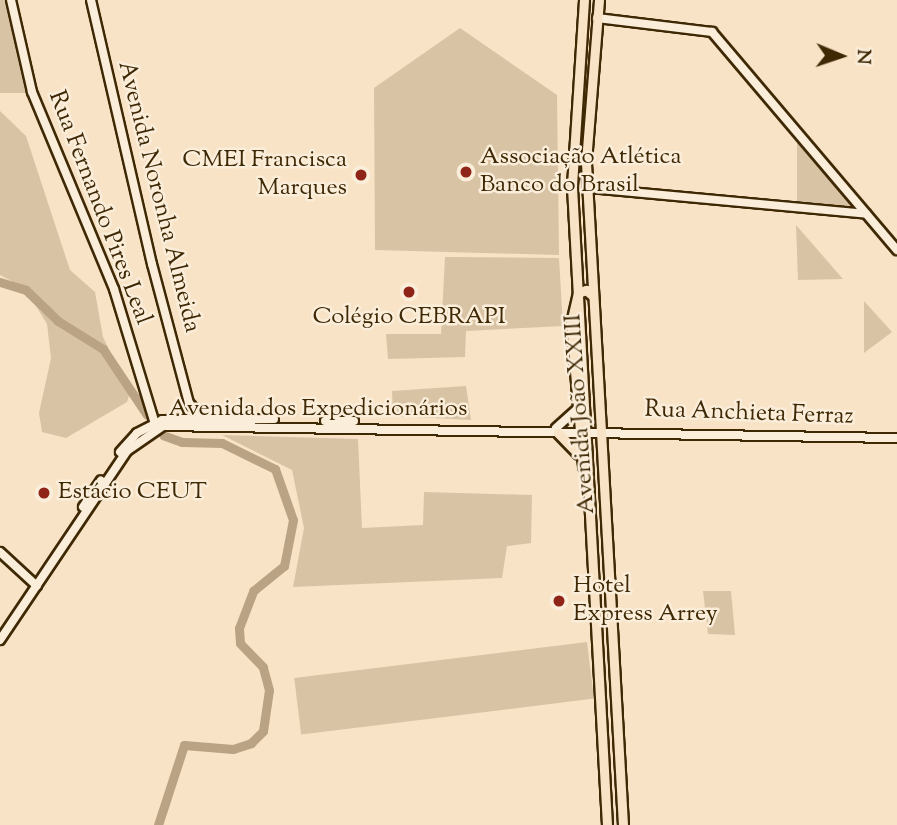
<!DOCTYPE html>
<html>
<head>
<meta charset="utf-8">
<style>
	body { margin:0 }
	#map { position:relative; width:897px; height:825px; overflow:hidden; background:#f8e3c6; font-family:"Sorts Mill Goudy",serif }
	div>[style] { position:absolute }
	.green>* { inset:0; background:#d9c3a5; transform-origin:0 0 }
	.river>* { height:9px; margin:-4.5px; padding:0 4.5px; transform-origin:4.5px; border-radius:4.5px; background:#b9a384 }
	.roads { filter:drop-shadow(2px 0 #3f2804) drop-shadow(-2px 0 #3f2804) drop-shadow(0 2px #3f2804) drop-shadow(0 -2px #3f2804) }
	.secondary>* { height:8px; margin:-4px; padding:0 4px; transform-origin:4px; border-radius:4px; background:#faedda }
	.primary>* { height:9px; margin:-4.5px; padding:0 4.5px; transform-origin:4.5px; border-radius:4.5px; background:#f8e3c6 }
	.dots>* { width:19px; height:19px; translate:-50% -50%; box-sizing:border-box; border:4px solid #faedda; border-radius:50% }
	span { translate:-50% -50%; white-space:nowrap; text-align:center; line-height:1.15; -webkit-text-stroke:5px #faedda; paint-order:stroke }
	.poi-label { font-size:24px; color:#3f2804 }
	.left { translate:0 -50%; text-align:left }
	.right { translate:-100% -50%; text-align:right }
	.street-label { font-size:24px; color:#3f2804 }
	.north { position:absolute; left:806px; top:21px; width:70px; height:70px; -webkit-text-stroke:5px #faedda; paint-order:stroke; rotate:92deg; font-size:19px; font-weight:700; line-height:28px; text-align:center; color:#3f2804 }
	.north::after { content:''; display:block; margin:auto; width:24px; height:32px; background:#3f2804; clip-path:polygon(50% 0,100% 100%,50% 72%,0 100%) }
</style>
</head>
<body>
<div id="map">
	<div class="green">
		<i style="clip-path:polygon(0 0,4px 0,28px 93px,0 93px)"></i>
		<i style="clip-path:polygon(460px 28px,557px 95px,559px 255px,375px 250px,374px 88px)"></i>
		<i style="clip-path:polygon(0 111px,26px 136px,70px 270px,95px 292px,103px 337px,130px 393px,127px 402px,66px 438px,42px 432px,39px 413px,51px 358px,47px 324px,25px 288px,0 275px)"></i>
		<i style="clip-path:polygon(797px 137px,857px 210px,797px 205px)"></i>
		<i style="clip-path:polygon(796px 225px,843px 279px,798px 280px)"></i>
		<i style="clip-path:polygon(445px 257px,559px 258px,563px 326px,466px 331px,465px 357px,388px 359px,386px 334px,441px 334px)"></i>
		<i style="clip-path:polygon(864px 301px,892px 332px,864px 353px)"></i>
		<i style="clip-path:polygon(466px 386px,471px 420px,393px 416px,392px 391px)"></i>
		<i style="clip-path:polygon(222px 435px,358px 439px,362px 528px,423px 525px,424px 492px,532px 495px,531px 543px,507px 546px,502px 578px,293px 587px,304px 528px,292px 470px)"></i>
		<i style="clip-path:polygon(703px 591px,731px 591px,735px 635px,708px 634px)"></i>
		<i style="left:587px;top:642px;width:57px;height:295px;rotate:83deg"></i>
	</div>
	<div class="river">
		<i style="left:0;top:282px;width:27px;rotate:17deg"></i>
		<i style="left:26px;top:290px;width:45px;rotate:44.1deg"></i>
		<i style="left:58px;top:321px;width:53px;rotate:31.9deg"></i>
		<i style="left:103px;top:349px;width:79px;rotate:56.3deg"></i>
		<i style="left:158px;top:825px;width:84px;rotate:-72deg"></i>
		<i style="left:184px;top:745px;width:49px;rotate:4.7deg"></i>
		<i style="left:233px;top:749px;width:19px;rotate:-18deg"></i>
		<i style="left:251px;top:743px;width:17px;rotate:-45deg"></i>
		<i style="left:263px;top:731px;width:41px;rotate:-81.7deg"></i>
		<i style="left:269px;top:690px;width:24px;rotate:-105deg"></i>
		<i style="left:263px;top:667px;width:33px;rotate:-134deg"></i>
		<i style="left:240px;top:643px;width:15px;rotate:-94deg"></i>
		<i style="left:239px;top:628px;width:40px;rotate:-69deg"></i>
		<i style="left:253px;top:591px;width:40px;rotate:-39deg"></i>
		<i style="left:284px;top:566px;width:47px;rotate:-78.9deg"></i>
		<i style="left:293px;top:520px;width:54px;rotate:-109.4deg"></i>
		<i style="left:275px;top:469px;width:59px;rotate:-153.9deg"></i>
		<i style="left:222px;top:443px;width:40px;rotate:-178.6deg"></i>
		<i style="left:182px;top:442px;width:20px;rotate:-160deg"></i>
	</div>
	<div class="roads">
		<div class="secondary">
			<i style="left:11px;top:0;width:94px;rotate:77.1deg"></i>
			<i style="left:32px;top:92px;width:213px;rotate:67.4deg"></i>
			<i style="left:114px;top:289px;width:144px;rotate:73.1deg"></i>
			<i style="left:91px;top:0;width:271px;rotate:77deg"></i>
			<i style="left:152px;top:264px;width:144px;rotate:75.1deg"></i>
			<i style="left:189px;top:403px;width:19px;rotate:47deg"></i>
			<i style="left:597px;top:18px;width:116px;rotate:6.9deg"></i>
			<i style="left:712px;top:32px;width:286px;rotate:49.7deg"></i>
			<i style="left:588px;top:188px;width:279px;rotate:5.3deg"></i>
			<i style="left:325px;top:421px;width:29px"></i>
			<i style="left:556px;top:428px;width:27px;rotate:-42deg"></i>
			<i style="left:120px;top:452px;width:25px;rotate:-48deg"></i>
			<i style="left:137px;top:433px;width:28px;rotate:-27deg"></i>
			<i style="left:162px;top:420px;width:112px;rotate:-0.5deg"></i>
			<i style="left:83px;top:507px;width:32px;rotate:-56deg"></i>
			<i style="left:0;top:552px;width:50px;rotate:42.6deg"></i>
			<i style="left:0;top:640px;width:228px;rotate:-56.1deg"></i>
			<i style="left:127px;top:451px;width:44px;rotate:-34.8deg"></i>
			<i style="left:163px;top:426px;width:734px;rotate:0.94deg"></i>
		</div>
		<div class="primary">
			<i style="left:584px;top:0;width:187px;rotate:93.7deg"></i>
			<i style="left:572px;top:187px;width:639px;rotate:86.86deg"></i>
			<i style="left:599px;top:0;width:164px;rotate:94.6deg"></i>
			<i style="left:586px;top:163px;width:663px;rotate:86.8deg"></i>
			<i style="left:558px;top:433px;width:29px;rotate:46deg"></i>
			<i style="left:583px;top:466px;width:144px;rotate:-94.8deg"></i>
			<i style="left:571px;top:323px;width:31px;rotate:-77deg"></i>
			<i style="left:578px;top:293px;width:9px;rotate:-21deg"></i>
			<i style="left:586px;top:290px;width:9px;rotate:41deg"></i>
		</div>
	</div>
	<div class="dots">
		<i style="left:466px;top:172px;background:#8f2418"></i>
		<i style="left:361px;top:175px;background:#8f2418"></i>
		<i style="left:409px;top:292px;background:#8f2418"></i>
		<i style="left:44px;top:493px;background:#8f2418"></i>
		<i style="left:559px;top:601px;background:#8f2418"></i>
	</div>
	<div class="poi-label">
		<span class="left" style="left:480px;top:172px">Associação Atlética<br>Banco do Brasil</span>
		<span class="right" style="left:347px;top:175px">CMEI Francisca<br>Marques</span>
		<span style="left:409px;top:318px">Colégio CEBRAPI</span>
		<span class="left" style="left:58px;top:493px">Estácio CEUT</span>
		<span class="left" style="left:573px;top:601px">Hotel<br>Express Arrey</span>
	</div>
	<div class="street-label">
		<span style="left:158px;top:197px;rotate:76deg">Avenida Noronha Almeida</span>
		<span style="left:99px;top:208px;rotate:69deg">Rua Fernando Pires Leal</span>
		<span style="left:318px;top:410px">Avenida dos Expedicionários</span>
		<span style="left:581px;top:414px;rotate:-94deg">Avenida João XXIII</span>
		<span style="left:749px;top:414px;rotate:2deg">Rua Anchieta Ferraz</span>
	</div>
	<div class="north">N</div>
</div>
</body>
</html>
